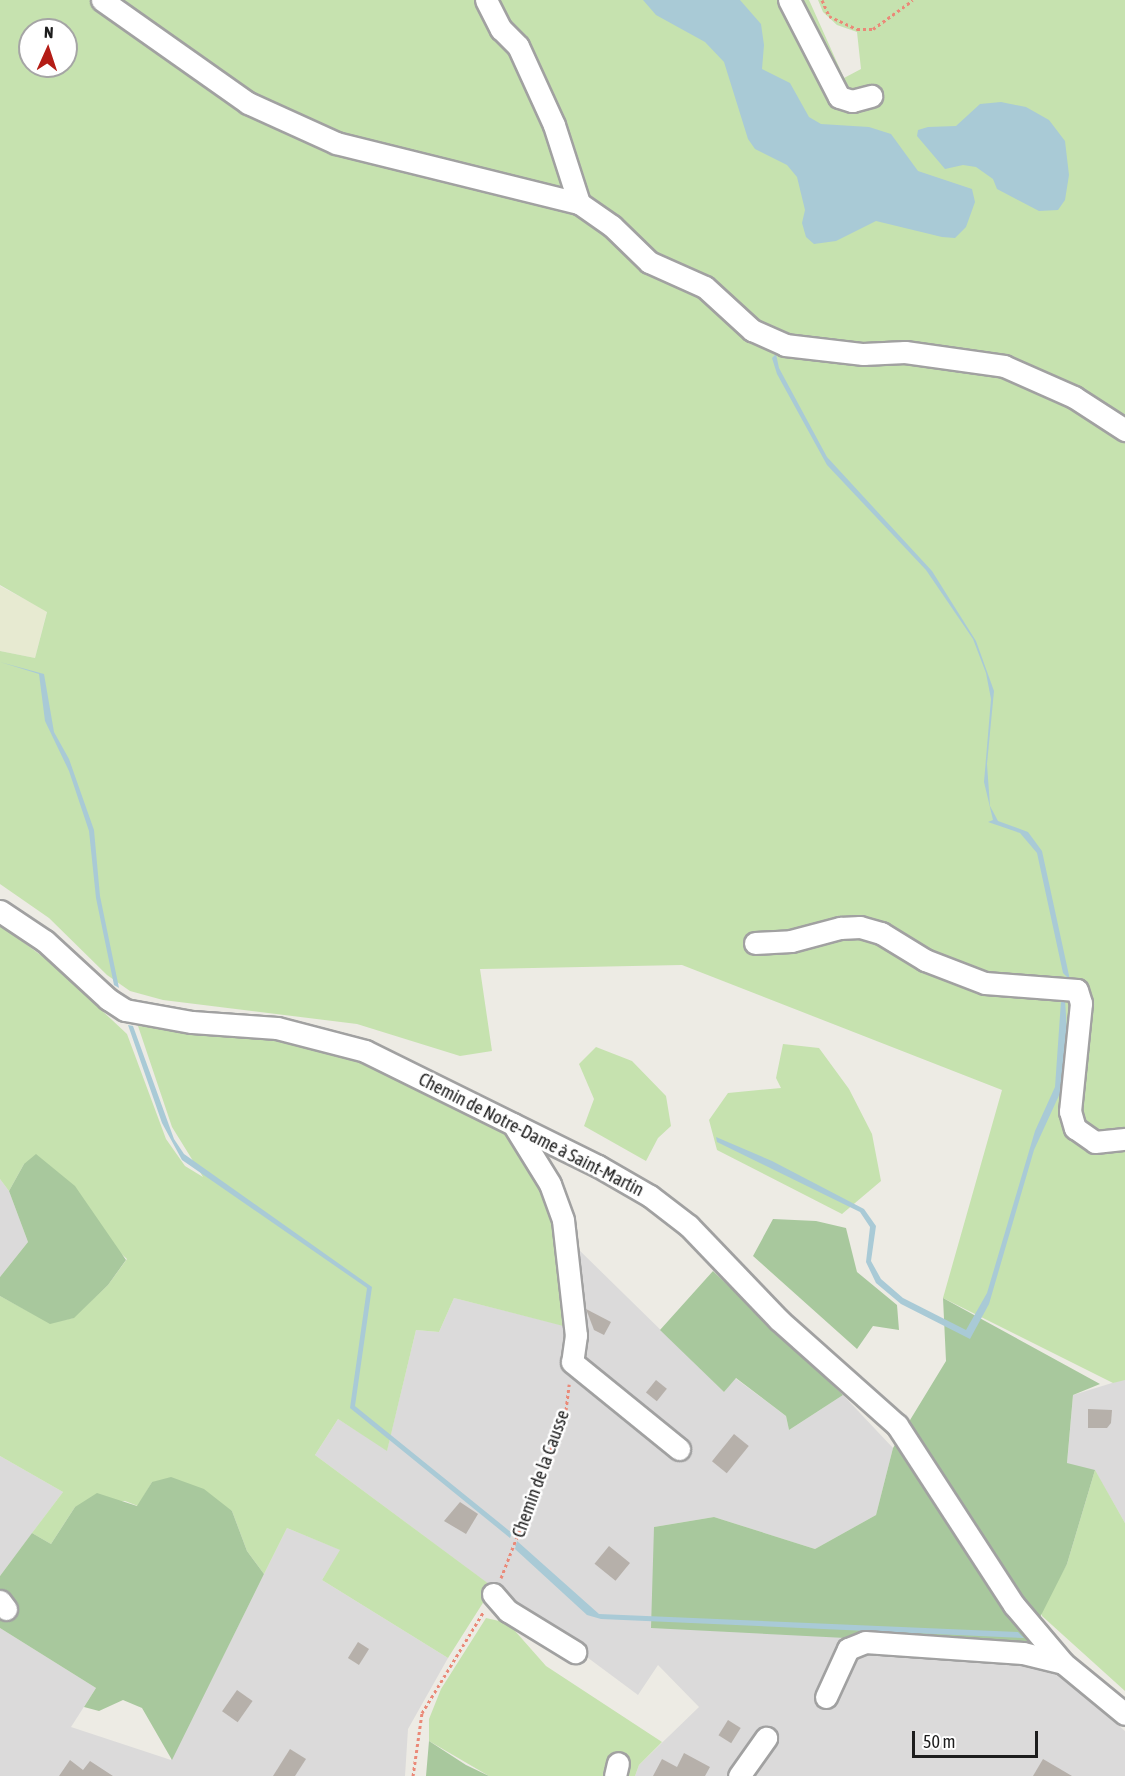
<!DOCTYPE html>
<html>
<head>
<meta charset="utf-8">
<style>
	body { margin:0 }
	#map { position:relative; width:1125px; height:1776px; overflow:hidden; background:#edebe4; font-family:"Asap Condensed",sans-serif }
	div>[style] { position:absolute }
	.residential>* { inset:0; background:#dbdada }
	.farmland>* { inset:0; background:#e7ead1 }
	.grass>* { inset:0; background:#c6e2af }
	.forest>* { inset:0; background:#a8c89d }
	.water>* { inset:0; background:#a9cad6 }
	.building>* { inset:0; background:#b6b0aa; transform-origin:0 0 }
	.path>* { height:3px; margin-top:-1.5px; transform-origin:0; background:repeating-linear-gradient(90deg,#ea8978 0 3px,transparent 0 6px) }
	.roads { filter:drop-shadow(2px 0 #a1a1a1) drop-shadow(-2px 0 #a1a1a1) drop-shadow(0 2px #a1a1a1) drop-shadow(0 -2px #a1a1a1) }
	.minor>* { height:21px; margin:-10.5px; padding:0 10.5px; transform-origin:10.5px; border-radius:10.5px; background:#fff }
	span { translate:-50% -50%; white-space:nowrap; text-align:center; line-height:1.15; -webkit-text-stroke:5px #fff; paint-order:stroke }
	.street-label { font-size:18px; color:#1d1d1d }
	.north { position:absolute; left:18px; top:18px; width:60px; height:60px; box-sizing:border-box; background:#fff; border:2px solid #a5a5a5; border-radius:50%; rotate:3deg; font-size:16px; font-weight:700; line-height:24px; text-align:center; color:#1d1d1d }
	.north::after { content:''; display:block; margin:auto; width:21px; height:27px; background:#b41d16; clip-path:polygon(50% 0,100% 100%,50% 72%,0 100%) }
	.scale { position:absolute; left:912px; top:1731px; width:126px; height:27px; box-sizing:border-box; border:3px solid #1d1d1d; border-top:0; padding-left:8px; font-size:18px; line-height:21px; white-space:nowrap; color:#1d1d1d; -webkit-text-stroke:4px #fff; paint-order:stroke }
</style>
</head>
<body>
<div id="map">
	<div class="residential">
		<i style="clip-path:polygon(0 1179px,9px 1191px,28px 1242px,0 1277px)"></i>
		<i style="clip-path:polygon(574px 1245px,724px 1392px,735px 1378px,786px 1416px,789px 1430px,843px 1395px,893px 1448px,876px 1515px,815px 1549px,714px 1517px,654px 1527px,655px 1549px,1025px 1647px,1125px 1731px,1125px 1776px,635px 1776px,639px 1765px,699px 1707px,658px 1665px,638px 1695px,315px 1455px,338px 1419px,387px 1450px,416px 1330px,439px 1332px,454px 1298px,581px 1330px)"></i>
		<i style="clip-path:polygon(1125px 1379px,1125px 1523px,1095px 1471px,1067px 1464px,1073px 1395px)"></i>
		<i style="clip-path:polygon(0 1456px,63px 1492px,0 1576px)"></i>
		<i style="clip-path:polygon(287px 1528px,341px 1550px,322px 1580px,448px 1658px,408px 1729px,405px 1776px,0 1776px,0 1628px,96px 1688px,71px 1727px,171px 1760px)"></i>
	</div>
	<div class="farmland">
		<i style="clip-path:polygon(0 586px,47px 611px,35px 658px,0 651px)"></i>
	</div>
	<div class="grass">
		<i style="clip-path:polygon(evenodd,0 0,809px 0,844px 78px,861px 69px,857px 32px,837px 25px,823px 12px,818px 0,1125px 0,1125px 1380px,1113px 1383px,943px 1298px,1002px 1090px,682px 965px,480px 969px,492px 1051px,460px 1056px,357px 1024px,163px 1000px,130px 991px,107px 975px,49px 918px,0 884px,0 651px,35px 658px,47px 612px,0 585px,0 0,30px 30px,66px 30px,66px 66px,30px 66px,30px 30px)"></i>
		<i style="clip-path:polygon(0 925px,50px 962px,127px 1034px,166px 1139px,185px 1166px,203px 1177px,172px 1127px,138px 1026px,314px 1042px,359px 1054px,501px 1128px,544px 1185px,560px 1231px,571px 1328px,454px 1298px,439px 1332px,416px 1330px,387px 1451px,338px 1419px,315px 1455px,493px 1587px,448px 1658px,322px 1580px,340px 1550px,287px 1528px,264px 1574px,247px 1551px,232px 1511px,152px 1482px,138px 1506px,125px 1501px,75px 1507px,51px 1544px,32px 1533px,63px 1492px,0 1456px,0 1296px,50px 1323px,73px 1318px,108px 1285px,127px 1259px,24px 1164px,9px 1191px,0 1179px)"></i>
		<i style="clip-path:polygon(783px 1044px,819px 1048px,849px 1089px,872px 1134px,881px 1181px,842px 1214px,717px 1150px,709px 1120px,728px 1093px,781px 1088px,776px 1078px)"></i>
		<i style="clip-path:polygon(596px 1047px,632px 1061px,666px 1096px,671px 1126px,658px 1138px,646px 1161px,584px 1126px,594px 1099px,579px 1064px)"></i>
		<i style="clip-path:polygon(1095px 1470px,1125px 1523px,1125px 1691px,1042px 1616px,1041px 1609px,1067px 1564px)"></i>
		<i style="clip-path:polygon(486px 1618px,508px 1623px,546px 1666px,662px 1742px,639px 1765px,635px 1776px,489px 1776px,429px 1741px,429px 1719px,441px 1689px)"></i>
	</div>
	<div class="forest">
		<i style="clip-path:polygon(36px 1154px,75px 1186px,126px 1260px,108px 1285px,74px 1318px,50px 1324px,0 1296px,0 1277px,28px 1242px,9px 1191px,24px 1164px)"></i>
		<i style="clip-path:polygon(773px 1219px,816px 1221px,846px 1228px,857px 1272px,897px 1305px,899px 1330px,873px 1326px,857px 1349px,753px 1256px)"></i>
		<i style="clip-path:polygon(713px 1271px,843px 1395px,789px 1430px,786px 1416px,736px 1378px,724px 1392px,660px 1330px)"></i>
		<i style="clip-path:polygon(943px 1298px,1100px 1384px,1073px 1395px,1067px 1463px,1095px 1470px,1067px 1564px,1025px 1647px,651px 1628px,654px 1527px,714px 1517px,815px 1549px,876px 1515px,893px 1448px,946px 1361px)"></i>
		<i style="clip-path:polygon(171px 1477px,204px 1489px,232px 1511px,247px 1551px,264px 1574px,172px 1760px,142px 1708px,123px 1700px,99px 1711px,84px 1707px,96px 1688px,0 1628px,0 1576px,32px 1533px,51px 1544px,75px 1507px,97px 1493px,137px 1506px,152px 1482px)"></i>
		<i style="clip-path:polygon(429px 1741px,466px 1765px,489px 1776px,426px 1776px)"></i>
	</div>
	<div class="water">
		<i style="clip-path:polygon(643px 0,740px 0,761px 24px,764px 45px,762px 69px,790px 83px,809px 117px,821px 124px,869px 127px,891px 134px,918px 171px,972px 189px,975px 202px,966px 227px,955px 238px,942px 237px,876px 221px,836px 241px,814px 244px,806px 237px,802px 223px,805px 210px,797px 177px,787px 165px,755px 149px,748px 139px,724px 62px,705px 42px,656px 15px)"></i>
		<i style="clip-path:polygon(1001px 102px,1026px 107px,1049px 120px,1065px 141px,1069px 175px,1065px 200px,1058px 210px,1039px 211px,1016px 199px,997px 189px,993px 179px,976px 167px,963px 165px,945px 169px,917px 136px,918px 130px,928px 127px,956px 126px,980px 104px)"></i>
		<i style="clip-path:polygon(776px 354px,779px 368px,827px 457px,932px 571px,976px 641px,994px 691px,987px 764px,990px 806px,998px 821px,1028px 832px,1042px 851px,1070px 980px,1063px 973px,1037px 853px,1020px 833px,988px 822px,993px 820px,984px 782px,991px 699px,986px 673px,973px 639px,926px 570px,827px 465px,777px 374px,772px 358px)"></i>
		<i style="clip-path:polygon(0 662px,44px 674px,54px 732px,69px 759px,94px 830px,100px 896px,119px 988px,114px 985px,96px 898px,89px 831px,69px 771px,45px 721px,39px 674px)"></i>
		<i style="clip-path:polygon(1065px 1000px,1067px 1030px,1061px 1091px,1034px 1150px,989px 1304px,970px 1339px,901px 1304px,876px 1283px,866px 1262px,870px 1227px,860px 1212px,717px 1142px,716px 1137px,772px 1161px,864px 1209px,876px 1226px,871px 1261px,881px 1279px,903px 1298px,966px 1330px,987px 1293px,1035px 1131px,1055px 1087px,1061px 1001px)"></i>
		<i style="clip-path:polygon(128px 1025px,133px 1026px,174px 1139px,184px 1154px,372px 1287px,355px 1406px,512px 1533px,510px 1538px,350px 1408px,367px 1288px,182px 1160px,162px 1123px)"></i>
		<i style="clip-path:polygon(517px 1541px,599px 1614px,1018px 1632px,1024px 1638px,601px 1619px,587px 1615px,515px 1549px)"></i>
	</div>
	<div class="building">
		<i style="clip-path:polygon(586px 1309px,611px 1322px,604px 1335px,594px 1330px)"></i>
		<i style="left:656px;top:1380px;width:14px;height:16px;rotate:39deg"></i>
		<i style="clip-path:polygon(1088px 1409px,1112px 1410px,1111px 1423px,1107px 1428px,1088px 1428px)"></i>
		<i style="left:734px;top:1434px;width:19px;height:35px;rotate:39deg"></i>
		<i style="clip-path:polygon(460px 1502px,478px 1514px,466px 1534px,444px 1521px)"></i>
		<i style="left:609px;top:1546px;width:27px;height:23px;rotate:39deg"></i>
		<i style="left:358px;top:1642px;width:13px;height:19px;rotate:32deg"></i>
		<i style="left:237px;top:1690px;width:19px;height:26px;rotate:35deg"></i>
		<i style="left:728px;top:1720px;width:15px;height:18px;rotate:32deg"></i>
		<i style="clip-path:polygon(290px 1749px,306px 1759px,295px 1776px,273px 1776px)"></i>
		<i style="clip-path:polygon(684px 1753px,710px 1767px,705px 1776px,653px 1776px,662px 1759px,677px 1767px)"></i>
		<i style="clip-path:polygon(1043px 1759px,1072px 1776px,1033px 1776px)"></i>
		<i style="clip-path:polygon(70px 1760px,83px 1770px,90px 1761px,113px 1776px,59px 1776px)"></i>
	</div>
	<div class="path">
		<i style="left:822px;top:0;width:17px;rotate:66deg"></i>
		<i style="left:829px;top:16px;width:31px;rotate:25deg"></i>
		<i style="left:857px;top:29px;width:16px"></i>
		<i style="left:873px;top:29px;width:49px;rotate:-35.9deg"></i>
		<i style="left:501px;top:1578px;width:180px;rotate:-68.8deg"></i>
		<i style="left:566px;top:1410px;width:26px;rotate:-83deg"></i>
		<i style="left:413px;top:1776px;width:64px;rotate:-81.9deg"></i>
		<i style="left:422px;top:1713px;width:119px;rotate:-58.7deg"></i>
	</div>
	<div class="roads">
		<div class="minor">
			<i style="left:102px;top:0;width:179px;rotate:35.2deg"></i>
			<i style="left:248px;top:103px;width:97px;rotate:24.4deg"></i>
			<i style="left:336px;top:143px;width:250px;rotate:13.9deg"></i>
			<i style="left:486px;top:0;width:33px;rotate:63deg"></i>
			<i style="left:501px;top:29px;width:24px;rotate:45deg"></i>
			<i style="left:518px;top:46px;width:87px;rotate:65.5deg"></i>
			<i style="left:554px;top:125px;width:82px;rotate:72.2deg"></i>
			<i style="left:579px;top:203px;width:40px;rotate:34.9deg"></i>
			<i style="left:612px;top:226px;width:52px;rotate:44.2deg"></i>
			<i style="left:649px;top:262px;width:61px;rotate:24.1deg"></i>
			<i style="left:705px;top:287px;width:64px;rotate:42.5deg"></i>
			<i style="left:752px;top:330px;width:36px;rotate:24deg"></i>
			<i style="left:785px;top:345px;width:79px;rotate:6.6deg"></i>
			<i style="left:863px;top:354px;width:42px;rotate:-2.7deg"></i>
			<i style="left:905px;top:352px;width:100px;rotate:8deg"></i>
			<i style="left:1004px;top:366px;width:77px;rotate:23.9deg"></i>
			<i style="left:1074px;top:397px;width:61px;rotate:32.9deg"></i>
			<i style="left:789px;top:0;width:109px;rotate:62.7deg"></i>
			<i style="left:839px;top:97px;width:14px;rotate:17deg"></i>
			<i style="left:852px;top:101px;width:20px;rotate:-15deg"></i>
			<i style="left:0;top:911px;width:54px;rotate:33.7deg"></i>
			<i style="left:45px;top:941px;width:86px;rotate:42.6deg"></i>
			<i style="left:108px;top:999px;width:20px;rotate:33deg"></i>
			<i style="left:125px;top:1010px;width:68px;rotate:10.2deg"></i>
			<i style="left:192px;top:1022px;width:85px;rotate:4deg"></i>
			<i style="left:277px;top:1028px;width:91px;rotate:14.6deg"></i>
			<i style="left:365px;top:1051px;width:260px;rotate:26.3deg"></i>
			<i style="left:598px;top:1166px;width:60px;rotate:30deg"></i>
			<i style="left:650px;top:1196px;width:49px;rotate:37.6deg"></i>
			<i style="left:689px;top:1226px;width:130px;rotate:46.2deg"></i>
			<i style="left:779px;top:1320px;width:158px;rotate:41.7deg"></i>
			<i style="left:897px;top:1425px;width:215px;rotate:57deg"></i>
			<i style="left:1014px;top:1605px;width:76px;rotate:49.8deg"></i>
			<i style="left:1063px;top:1663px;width:80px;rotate:39.4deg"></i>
			<i style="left:755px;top:943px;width:36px;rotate:-3deg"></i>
			<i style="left:791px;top:941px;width:51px;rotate:-14.9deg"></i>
			<i style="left:840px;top:928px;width:20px;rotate:-3deg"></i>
			<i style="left:860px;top:927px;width:22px;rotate:16deg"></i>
			<i style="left:881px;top:933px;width:52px;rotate:31.5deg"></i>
			<i style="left:925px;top:960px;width:64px;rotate:21deg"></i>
			<i style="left:985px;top:983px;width:92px;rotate:4.4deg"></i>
			<i style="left:1077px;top:990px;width:14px;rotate:73deg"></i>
			<i style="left:1081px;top:1003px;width:109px;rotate:95.8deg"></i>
			<i style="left:1070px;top:1111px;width:18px;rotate:74deg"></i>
			<i style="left:1075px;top:1128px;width:24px;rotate:35deg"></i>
			<i style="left:1095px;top:1142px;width:30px;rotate:-6deg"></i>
			<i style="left:513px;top:1124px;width:70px;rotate:58.3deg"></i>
			<i style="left:550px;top:1184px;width:38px;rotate:70deg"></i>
			<i style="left:563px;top:1220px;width:116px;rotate:83.6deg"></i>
			<i style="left:576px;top:1335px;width:27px;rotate:98deg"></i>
			<i style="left:572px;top:1362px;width:138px;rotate:39.1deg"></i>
			<i style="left:493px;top:1594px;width:23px;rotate:49deg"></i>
			<i style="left:508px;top:1611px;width:79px;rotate:31.5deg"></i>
			<i style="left:0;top:1601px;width:10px;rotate:53deg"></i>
			<i style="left:826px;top:1697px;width:53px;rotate:-65.4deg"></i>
			<i style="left:848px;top:1649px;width:18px;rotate:-22deg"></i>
			<i style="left:865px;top:1642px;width:158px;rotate:4deg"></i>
			<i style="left:1023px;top:1653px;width:41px;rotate:14deg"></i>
			<i style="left:615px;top:1776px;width:13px;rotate:-77deg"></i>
			<i style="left:739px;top:1776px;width:47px;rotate:-54.6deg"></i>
		</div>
	</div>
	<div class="street-label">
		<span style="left:531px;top:1135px;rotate:27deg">Chemin de Notre-Dame à Saint-Martin</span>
		<span style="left:541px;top:1474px;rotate:-70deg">Chemin de la Causse</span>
	</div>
	<div class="north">N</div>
	<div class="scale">50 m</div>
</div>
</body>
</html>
